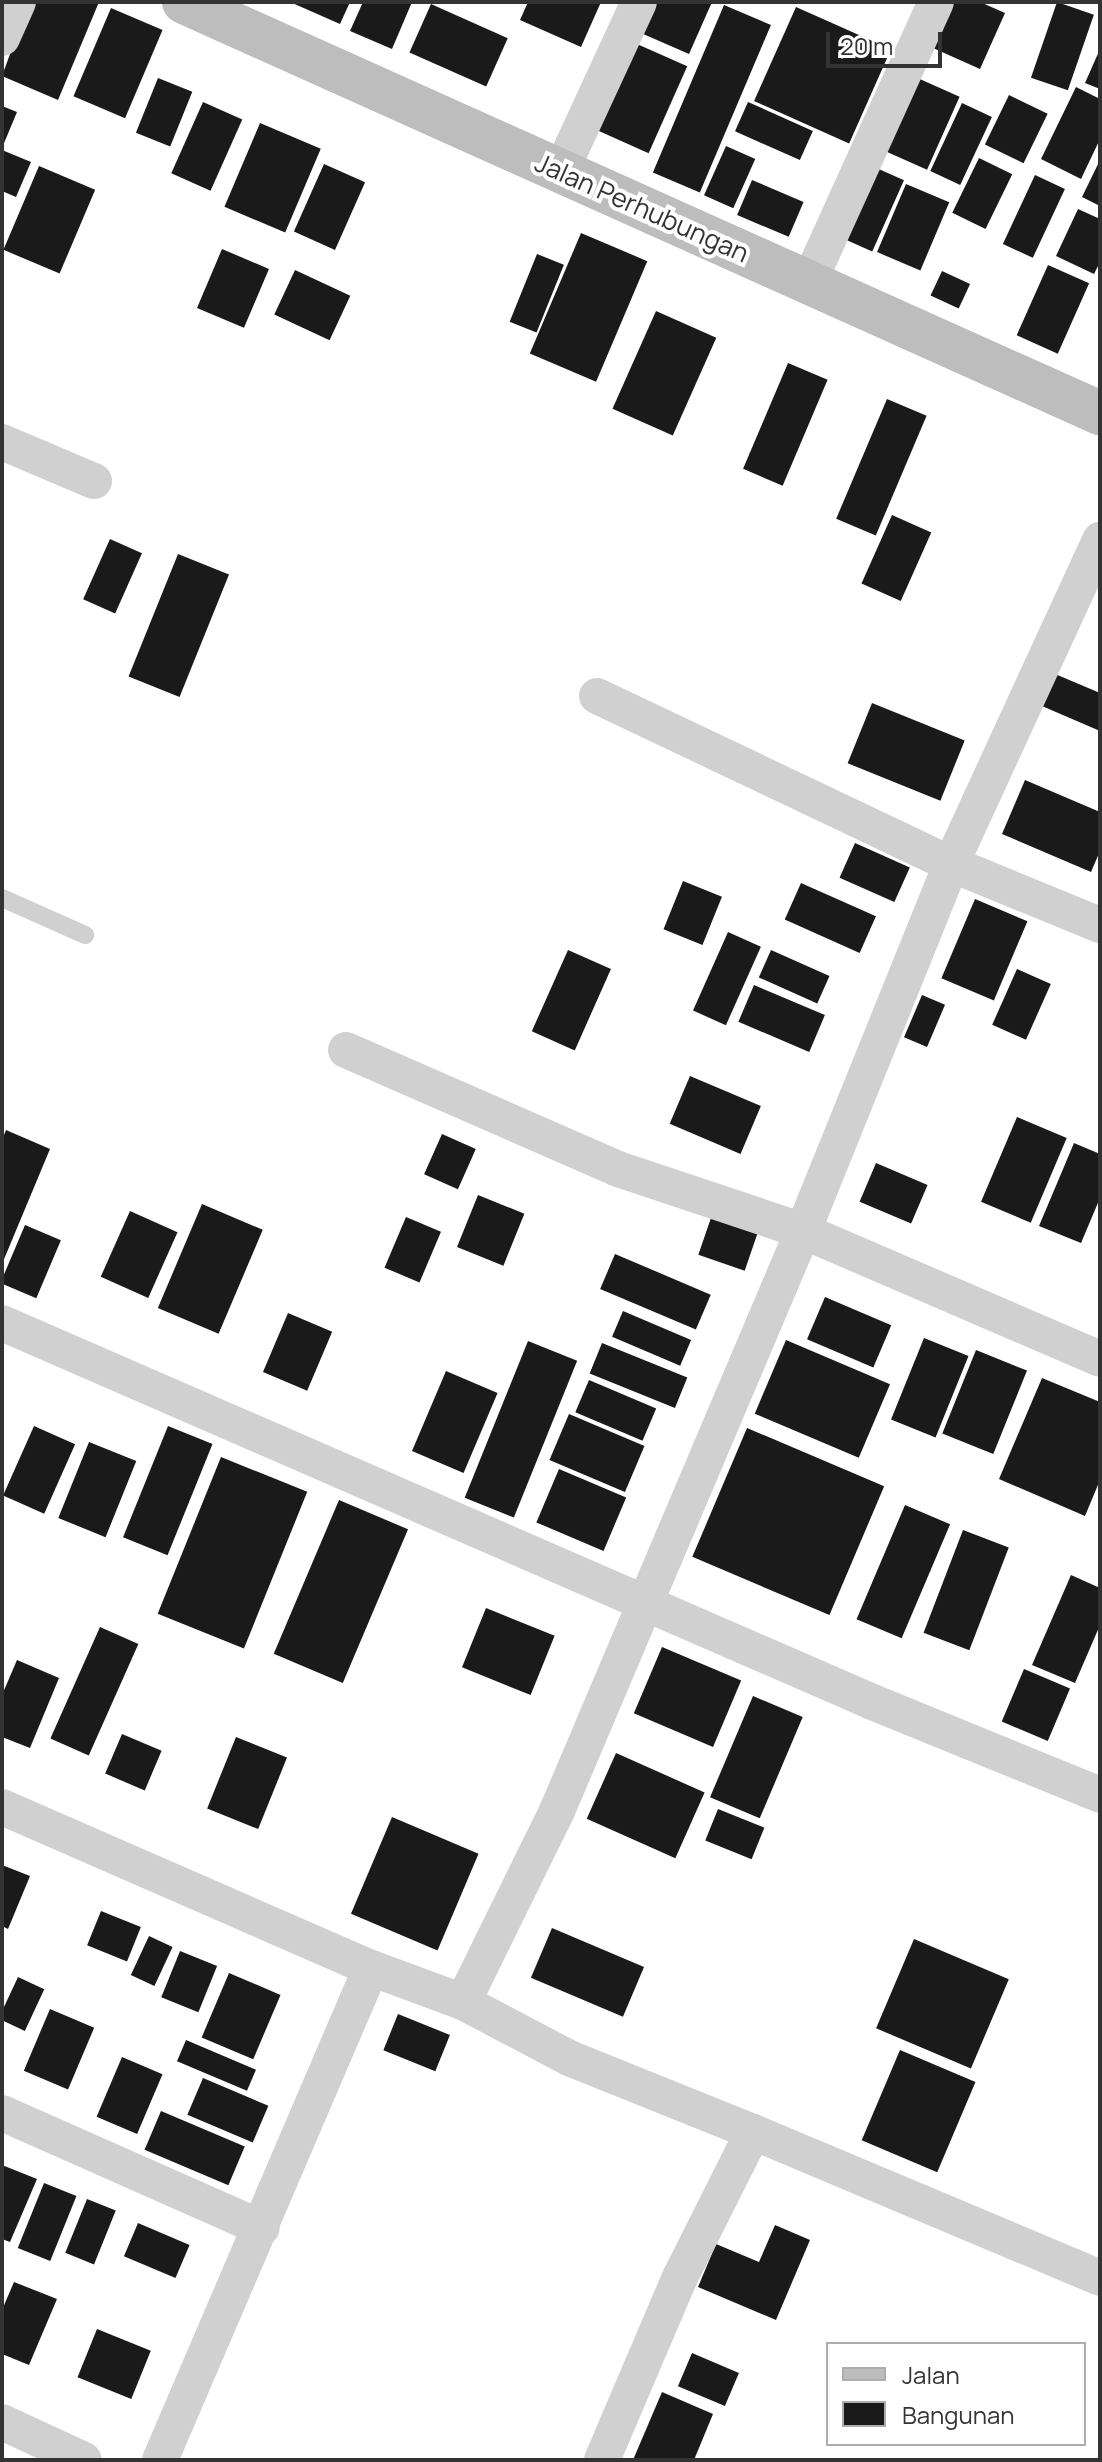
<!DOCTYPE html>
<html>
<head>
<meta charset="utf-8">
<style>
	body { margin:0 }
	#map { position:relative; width:1102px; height:2462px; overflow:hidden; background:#fff; font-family:Manrope,sans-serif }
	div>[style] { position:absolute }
	.building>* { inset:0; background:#1a1a1a; transform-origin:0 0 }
	.lane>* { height:18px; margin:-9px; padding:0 9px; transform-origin:9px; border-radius:9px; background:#d0d0d0 }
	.street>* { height:36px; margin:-18px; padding:0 18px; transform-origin:18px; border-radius:18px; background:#d0d0d0 }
	.secondary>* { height:44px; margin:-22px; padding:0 22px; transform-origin:22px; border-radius:22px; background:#bdbdbd }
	span { translate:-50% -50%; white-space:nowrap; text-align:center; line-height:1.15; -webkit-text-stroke:8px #fff; paint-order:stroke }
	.street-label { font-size:26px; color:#333 }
	.frame { position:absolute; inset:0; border:4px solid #333; pointer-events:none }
	.legend { position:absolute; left:826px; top:2342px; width:260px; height:104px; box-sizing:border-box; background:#fff; border:2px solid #adadad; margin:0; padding:10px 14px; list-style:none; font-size:24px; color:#333 }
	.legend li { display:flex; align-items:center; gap:16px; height:40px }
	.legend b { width:40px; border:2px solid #adadad }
	.scale { position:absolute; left:826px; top:32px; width:116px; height:36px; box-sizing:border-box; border:4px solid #333; border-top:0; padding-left:10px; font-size:24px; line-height:28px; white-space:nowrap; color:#333; -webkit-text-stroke:6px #fff; paint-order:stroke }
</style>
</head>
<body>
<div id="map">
	<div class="building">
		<i style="clip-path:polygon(29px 2px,99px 2px,58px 100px,2px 76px)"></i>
		<i style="clip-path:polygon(290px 2px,350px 2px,340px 24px)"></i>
		<i style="clip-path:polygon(363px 2px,412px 2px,392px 49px,350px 31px)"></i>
		<i style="clip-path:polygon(528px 2px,601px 2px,581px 47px,520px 20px)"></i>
		<i style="clip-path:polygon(647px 2px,712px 2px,689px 54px,634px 30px)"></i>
		<i style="clip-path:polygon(954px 2px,980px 2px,1005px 13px,980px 69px,933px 48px)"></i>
		<i style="left:1057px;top:2px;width:39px;height:80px;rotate:19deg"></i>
		<i style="left:431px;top:4px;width:84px;height:53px;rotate:24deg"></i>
		<i style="left:724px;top:5px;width:51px;height:182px;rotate:23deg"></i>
		<i style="left:796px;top:7px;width:104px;height:103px;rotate:24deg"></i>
		<i style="left:111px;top:8px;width:56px;height:96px;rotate:23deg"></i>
		<i style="left:637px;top:44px;width:55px;height:95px;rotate:24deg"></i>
		<i style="clip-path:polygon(1100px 49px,1100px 89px,1085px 83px)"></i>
		<i style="left:913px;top:76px;width:51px;height:80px;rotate:24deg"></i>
		<i style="left:158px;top:78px;width:37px;height:59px;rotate:22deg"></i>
		<i style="clip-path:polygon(1076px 87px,1100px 99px,1100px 139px,1081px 179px,1041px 159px)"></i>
		<i style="left:1009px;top:95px;width:43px;height:55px;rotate:26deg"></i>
		<i style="left:203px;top:102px;width:43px;height:78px;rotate:24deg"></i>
		<i style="left:748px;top:102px;width:71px;height:32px;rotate:24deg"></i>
		<i style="left:962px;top:103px;width:33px;height:75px;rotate:25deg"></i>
		<i style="clip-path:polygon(2px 106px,17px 112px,2px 148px)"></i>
		<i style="left:260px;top:123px;width:66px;height:91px;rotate:23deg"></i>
		<i style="left:726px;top:146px;width:32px;height:54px;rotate:24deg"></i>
		<i style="clip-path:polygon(2px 150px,31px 162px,16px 197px,2px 191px)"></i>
		<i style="left:979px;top:158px;width:37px;height:61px;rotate:26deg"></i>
		<i style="clip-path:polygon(1100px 160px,1100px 206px,1082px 197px)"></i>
		<i style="left:324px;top:164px;width:45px;height:74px;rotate:24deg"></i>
		<i style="left:39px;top:166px;width:61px;height:91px;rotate:23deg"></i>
		<i style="left:872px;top:166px;width:35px;height:78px;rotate:24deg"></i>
		<i style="left:1035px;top:175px;width:33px;height:76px;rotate:25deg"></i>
		<i style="left:752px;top:180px;width:56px;height:38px;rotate:23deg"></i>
		<i style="left:906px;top:184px;width:47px;height:74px;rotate:23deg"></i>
		<i style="clip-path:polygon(1078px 209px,1100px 219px,1100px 262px,1094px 274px,1056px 256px)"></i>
		<i style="left:581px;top:233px;width:72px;height:131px;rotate:23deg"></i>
		<i style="left:222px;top:249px;width:51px;height:64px;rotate:23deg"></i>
		<i style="left:537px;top:254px;width:29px;height:73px;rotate:22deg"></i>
		<i style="left:1048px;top:265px;width:45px;height:77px;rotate:24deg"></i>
		<i style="left:295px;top:270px;width:61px;height:49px;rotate:25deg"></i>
		<i style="left:942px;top:271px;width:31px;height:27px;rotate:25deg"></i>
		<i style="left:656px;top:311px;width:66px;height:107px;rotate:24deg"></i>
		<i style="left:788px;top:363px;width:43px;height:115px;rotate:23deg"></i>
		<i style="left:887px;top:399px;width:43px;height:130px;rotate:23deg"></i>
		<i style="left:892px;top:515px;width:43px;height:75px;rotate:24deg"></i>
		<i style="left:110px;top:539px;width:35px;height:66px;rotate:24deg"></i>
		<i style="left:178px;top:554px;width:55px;height:132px;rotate:22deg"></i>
		<i style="clip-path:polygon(1048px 671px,1100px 693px,1100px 731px,1035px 703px)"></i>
		<i style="left:872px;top:703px;width:100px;height:65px;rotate:22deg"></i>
		<i style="clip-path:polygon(1025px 780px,1100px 812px,1100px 851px,1091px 872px,1002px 834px)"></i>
		<i style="left:855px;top:843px;width:60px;height:38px;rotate:24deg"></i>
		<i style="left:683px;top:881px;width:42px;height:52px;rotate:22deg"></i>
		<i style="left:801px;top:883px;width:82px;height:40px;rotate:24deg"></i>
		<i style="left:975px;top:899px;width:57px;height:86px;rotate:23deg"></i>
		<i style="left:728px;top:932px;width:36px;height:86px;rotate:24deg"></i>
		<i style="left:568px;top:950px;width:47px;height:89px;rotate:24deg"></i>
		<i style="left:771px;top:950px;width:64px;height:30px;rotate:24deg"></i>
		<i style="left:1017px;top:969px;width:37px;height:61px;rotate:24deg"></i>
		<i style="left:754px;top:985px;width:77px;height:40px;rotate:23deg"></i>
		<i style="left:922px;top:995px;width:25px;height:46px;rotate:23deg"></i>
		<i style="left:690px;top:1076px;width:77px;height:52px;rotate:23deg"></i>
		<i style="left:1017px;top:1117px;width:54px;height:92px;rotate:23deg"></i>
		<i style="clip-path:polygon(6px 1130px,50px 1149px,2px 1264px,2px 1140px)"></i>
		<i style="left:442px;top:1134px;width:37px;height:44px;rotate:24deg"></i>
		<i style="clip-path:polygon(1074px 1143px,1100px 1154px,1100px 1198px,1081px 1243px,1039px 1226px)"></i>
		<i style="left:876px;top:1163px;width:56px;height:42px;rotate:23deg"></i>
		<i style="left:478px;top:1195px;width:50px;height:56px;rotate:22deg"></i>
		<i style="left:202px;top:1204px;width:66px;height:113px;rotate:23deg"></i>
		<i style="left:130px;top:1211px;width:52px;height:72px;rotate:24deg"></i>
		<i style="left:712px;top:1215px;width:49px;height:42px;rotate:19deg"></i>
		<i style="left:406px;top:1217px;width:38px;height:55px;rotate:23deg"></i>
		<i style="left:25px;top:1225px;width:39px;height:63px;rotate:23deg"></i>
		<i style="left:615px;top:1254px;width:104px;height:38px;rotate:23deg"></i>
		<i style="left:825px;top:1297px;width:72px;height:46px;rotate:23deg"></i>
		<i style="left:623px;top:1311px;width:74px;height:28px;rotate:23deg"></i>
		<i style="left:288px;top:1313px;width:48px;height:64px;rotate:23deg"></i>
		<i style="left:924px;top:1338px;width:48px;height:88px;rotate:22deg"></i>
		<i style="left:786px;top:1340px;width:113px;height:80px;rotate:23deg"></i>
		<i style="left:528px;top:1341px;width:53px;height:169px;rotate:22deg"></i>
		<i style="left:602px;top:1343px;width:92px;height:33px;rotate:22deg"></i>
		<i style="left:976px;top:1350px;width:55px;height:90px;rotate:22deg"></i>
		<i style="left:446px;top:1371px;width:56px;height:87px;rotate:23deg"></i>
		<i style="clip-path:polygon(1042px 1378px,1100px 1402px,1100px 1480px,1085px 1516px,999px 1479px)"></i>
		<i style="left:589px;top:1380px;width:73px;height:35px;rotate:23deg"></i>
		<i style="left:569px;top:1414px;width:82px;height:50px;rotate:23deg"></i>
		<i style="left:34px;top:1426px;width:45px;height:76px;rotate:24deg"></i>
		<i style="left:168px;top:1426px;width:48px;height:120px;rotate:22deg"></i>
		<i style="left:747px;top:1428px;width:149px;height:140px;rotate:23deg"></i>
		<i style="left:89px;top:1442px;width:51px;height:82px;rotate:22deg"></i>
		<i style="left:221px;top:1457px;width:93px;height:169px;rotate:22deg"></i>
		<i style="left:559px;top:1469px;width:73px;height:58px;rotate:23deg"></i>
		<i style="left:339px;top:1500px;width:75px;height:167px;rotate:23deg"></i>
		<i style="left:905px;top:1505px;width:49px;height:124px;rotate:23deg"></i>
		<i style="left:963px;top:1530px;width:49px;height:110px;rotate:21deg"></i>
		<i style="clip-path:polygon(1071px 1575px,1100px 1588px,1100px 1625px,1075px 1683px,1032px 1665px)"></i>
		<i style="left:486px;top:1608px;width:74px;height:64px;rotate:22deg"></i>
		<i style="left:100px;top:1627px;width:42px;height:122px;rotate:24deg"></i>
		<i style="left:662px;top:1647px;width:86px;height:72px;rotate:23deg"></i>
		<i style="clip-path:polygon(17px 1660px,59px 1678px,30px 1748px,2px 1737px,2px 1695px)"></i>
		<i style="left:1024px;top:1669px;width:50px;height:57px;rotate:23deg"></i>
		<i style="left:753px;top:1696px;width:54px;height:110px;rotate:23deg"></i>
		<i style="left:122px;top:1734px;width:43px;height:43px;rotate:23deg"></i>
		<i style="left:236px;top:1737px;width:55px;height:77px;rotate:22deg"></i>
		<i style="left:616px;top:1753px;width:97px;height:72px;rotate:24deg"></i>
		<i style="left:718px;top:1809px;width:50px;height:34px;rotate:22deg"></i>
		<i style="left:392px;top:1817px;width:94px;height:105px;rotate:23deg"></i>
		<i style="clip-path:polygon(2px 1865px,30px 1876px,8px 1929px,2px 1926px)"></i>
		<i style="left:101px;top:1911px;width:43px;height:37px;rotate:22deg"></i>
		<i style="left:552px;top:1928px;width:100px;height:54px;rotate:23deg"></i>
		<i style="left:149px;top:1936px;width:26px;height:43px;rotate:25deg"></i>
		<i style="left:914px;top:1939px;width:103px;height:97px;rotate:23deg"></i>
		<i style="left:180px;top:1951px;width:40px;height:50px;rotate:22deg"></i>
		<i style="left:229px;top:1973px;width:56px;height:70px;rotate:23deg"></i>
		<i style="left:18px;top:1977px;width:29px;height:46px;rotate:25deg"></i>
		<i style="left:50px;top:2009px;width:48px;height:67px;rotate:23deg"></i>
		<i style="left:398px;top:2014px;width:56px;height:39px;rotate:22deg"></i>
		<i style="left:186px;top:2040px;width:76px;height:23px;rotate:23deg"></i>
		<i style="left:900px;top:2050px;width:82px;height:98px;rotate:23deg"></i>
		<i style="left:122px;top:2057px;width:44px;height:65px;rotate:23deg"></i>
		<i style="left:203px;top:2078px;width:71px;height:40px;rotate:23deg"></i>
		<i style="left:161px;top:2111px;width:91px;height:42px;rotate:23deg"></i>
		<i style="clip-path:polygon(2px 2165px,37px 2179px,10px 2242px,2px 2239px)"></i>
		<i style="left:44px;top:2183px;width:35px;height:70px;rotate:22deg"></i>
		<i style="left:87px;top:2199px;width:31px;height:58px;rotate:22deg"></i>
		<i style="left:138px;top:2223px;width:56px;height:36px;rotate:23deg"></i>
		<i style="clip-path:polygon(775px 2225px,810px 2240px,776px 2320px,698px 2287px,716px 2244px,759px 2262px)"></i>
		<i style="clip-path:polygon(14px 2282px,57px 2299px,29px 2365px,2px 2354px,2px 2310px)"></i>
		<i style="left:97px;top:2329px;width:58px;height:52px;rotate:22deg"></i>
		<i style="left:692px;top:2353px;width:51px;height:36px;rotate:23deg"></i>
		<i style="clip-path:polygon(662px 2392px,713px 2414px,694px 2460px,633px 2460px)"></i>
	</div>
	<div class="lane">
		<i style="left:2px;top:898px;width:91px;rotate:24deg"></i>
	</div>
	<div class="street">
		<i style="left:2px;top:38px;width:39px;rotate:-66deg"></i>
		<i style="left:560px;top:173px;width:188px;rotate:-65.2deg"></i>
		<i style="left:809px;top:282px;width:307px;rotate:-65.6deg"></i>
		<i style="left:2px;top:442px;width:100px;rotate:23deg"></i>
		<i style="left:597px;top:696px;width:392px;rotate:25.4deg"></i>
		<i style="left:951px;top:864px;width:161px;rotate:22.3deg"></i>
		<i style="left:346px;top:1050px;width:297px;rotate:23.6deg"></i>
		<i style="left:618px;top:1169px;width:195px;rotate:18.5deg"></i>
		<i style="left:803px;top:1231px;width:323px;rotate:23.3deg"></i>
		<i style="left:2px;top:1323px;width:947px;rotate:23.53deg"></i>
		<i style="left:870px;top:1701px;width:248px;rotate:22.2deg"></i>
		<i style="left:2px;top:1807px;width:403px;rotate:23.6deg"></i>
		<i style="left:371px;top:1968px;width:98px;rotate:20.3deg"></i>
		<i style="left:463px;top:2002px;width:120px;rotate:27.8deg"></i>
		<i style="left:569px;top:2058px;width:198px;rotate:21.9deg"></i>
		<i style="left:753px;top:2132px;width:162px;rotate:116.7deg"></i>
		<i style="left:680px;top:2277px;width:199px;rotate:113.1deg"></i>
		<i style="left:463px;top:2002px;width:213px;rotate:-63.8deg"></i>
		<i style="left:557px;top:1811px;width:630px;rotate:-67.02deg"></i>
		<i style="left:803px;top:1231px;width:396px;rotate:-68deg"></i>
		<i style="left:951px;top:864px;width:357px;rotate:-65.3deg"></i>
		<i style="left:2px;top:2113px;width:284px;rotate:23.9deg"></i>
		<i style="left:753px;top:2132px;width:376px;rotate:22.8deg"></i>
		<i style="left:2px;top:2422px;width:90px;rotate:24.9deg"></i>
		<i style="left:160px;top:2460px;width:535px;rotate:-66.79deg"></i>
	</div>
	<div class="secondary">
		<i style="left:184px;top:2px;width:1004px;rotate:24.17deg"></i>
	</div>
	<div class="street-label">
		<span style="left:642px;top:208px;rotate:24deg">Jalan Perhubungan</span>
	</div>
	<div class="frame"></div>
	<ul class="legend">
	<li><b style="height:10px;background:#bdbdbd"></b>Jalan</li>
	<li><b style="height:22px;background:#1a1a1a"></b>Bangunan</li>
	</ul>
	<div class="scale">20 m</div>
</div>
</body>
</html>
